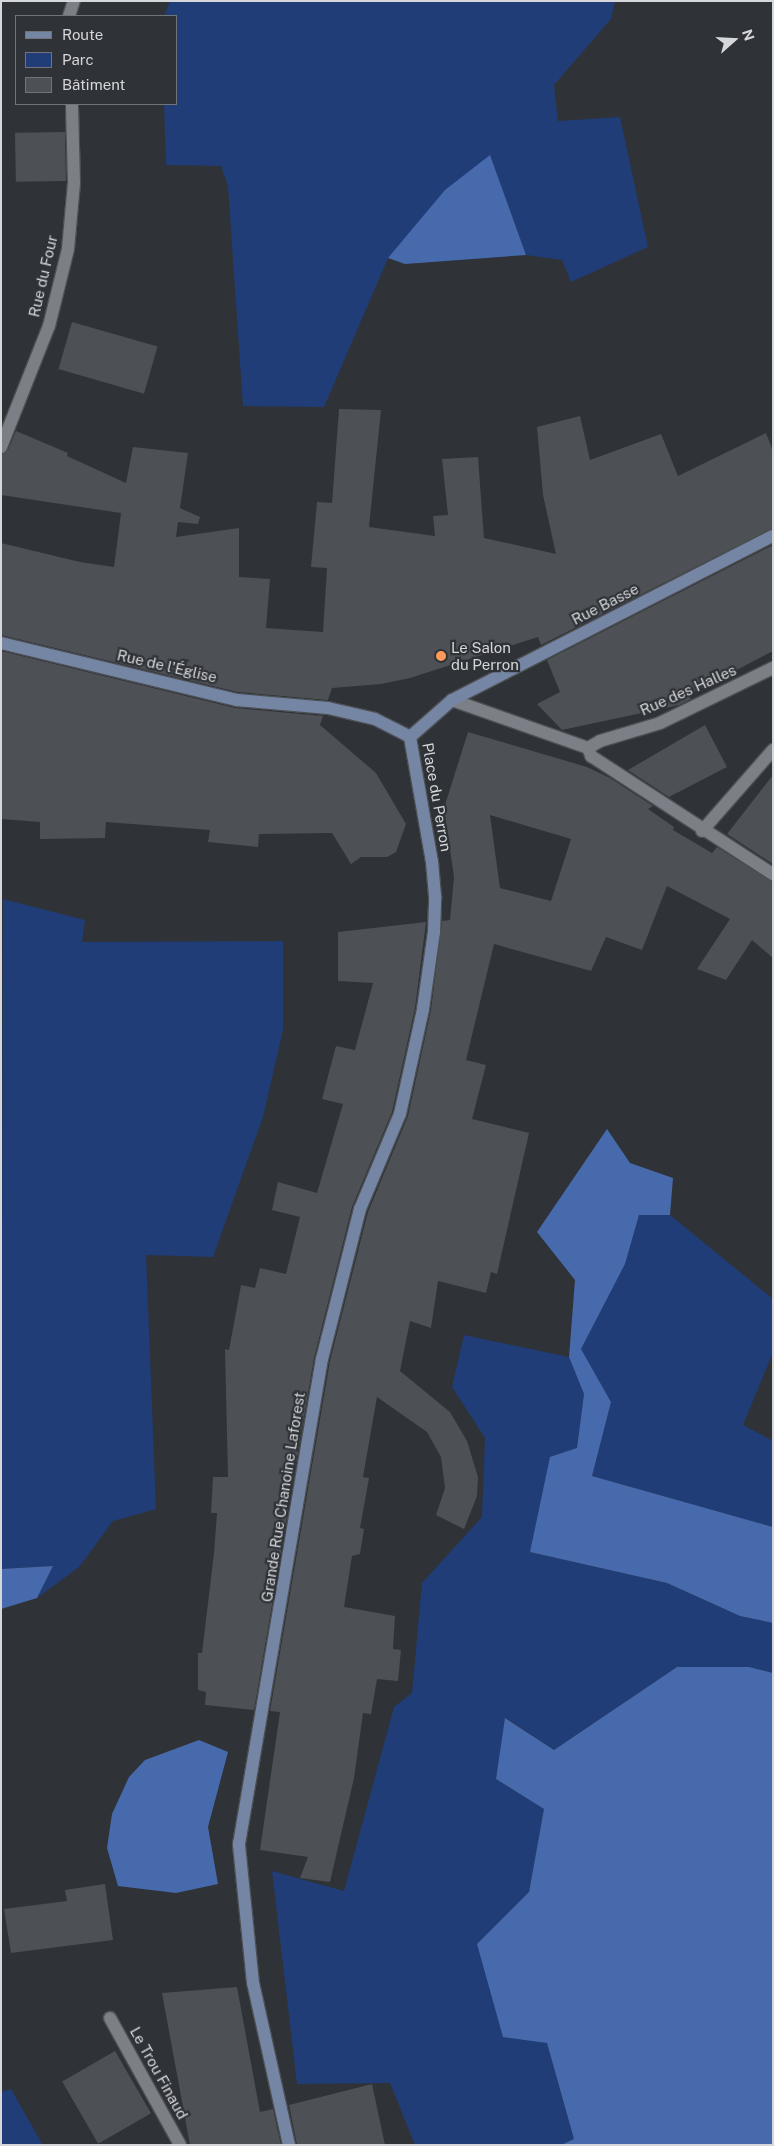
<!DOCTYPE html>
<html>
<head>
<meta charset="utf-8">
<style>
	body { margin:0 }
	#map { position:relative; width:774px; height:2146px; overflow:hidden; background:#2f3237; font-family:"Public Sans",sans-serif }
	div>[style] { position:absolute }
	.green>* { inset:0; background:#203d77 }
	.forest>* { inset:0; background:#476aad }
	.building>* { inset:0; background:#4d5055; transform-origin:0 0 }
	.roads { filter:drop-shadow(1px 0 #4c4f53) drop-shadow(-1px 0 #4c4f53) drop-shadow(0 1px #4c4f53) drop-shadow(0 -1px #4c4f53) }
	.minor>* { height:12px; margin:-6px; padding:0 6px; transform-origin:6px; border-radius:6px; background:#7c7f85 }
	.secondary>* { height:12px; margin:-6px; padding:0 6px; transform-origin:6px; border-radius:6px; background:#7586a5 }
	.dots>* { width:14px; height:14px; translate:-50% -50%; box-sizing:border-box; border:2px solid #2f3237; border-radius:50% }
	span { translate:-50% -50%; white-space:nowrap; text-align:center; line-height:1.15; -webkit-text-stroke:4.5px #2f3237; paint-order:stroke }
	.street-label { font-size:15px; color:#d5d7da }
	.poi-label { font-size:15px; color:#d5d7da }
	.left { translate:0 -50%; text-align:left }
	.frame { position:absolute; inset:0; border:2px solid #d5d7da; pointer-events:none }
	.legend { position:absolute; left:15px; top:15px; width:162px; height:90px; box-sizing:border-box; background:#2f3237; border:1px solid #717478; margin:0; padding:6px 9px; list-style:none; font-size:15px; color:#d5d7da }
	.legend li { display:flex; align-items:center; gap:10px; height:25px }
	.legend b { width:25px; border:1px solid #717478 }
	.north { position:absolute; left:709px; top:15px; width:50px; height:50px; -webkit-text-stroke:4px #2f3237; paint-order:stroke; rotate:71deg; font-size:14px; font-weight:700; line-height:20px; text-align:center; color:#d5d7da }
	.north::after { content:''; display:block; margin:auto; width:18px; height:22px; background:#d5d7da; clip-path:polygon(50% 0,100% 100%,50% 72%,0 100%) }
</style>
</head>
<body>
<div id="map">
	<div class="green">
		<i style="clip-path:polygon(170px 1px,615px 1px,611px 19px,554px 85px,558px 121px,620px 117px,648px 247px,571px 282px,562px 260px,526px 255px,490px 156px,388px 258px,324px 407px,243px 406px,228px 186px,221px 166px,166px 165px,164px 104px,176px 104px,176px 16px,164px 16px)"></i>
		<i style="clip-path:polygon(3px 899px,85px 920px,82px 942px,283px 941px,283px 1030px,263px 1117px,213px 1257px,146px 1255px,156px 1509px,113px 1521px,79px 1567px,37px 1598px,53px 1566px,1px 1569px)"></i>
		<i style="clip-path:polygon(639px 1215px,670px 1215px,773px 1299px,773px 1352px,743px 1425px,773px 1441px,773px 1527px,592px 1476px,611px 1402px,581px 1349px,625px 1264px)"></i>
		<i style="clip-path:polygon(464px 1335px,569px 1357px,584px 1394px,577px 1449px,530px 1552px,667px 1583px,740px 1616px,773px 1623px,773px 1673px,749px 1667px,677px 1667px,554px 1750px,506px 1718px,496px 1779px,544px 1809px,529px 1892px,477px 1944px,547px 2043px,574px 2139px,561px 2145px,415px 2145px,390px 2083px,297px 2084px,272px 1871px,344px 1891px,394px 1707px,412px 1693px,422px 1583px,482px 1517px,485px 1438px,452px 1387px)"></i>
		<i style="clip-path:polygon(11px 2089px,41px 2142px,43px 2145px,1px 2145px,1px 2092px)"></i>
	</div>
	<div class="forest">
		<i style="clip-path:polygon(490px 155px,526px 255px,405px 264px,388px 258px,445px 190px)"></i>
		<i style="clip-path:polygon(607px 1129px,630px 1163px,673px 1178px,670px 1215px,639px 1215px,625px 1264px,581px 1349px,611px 1402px,592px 1476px,773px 1527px,773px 1623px,740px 1616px,667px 1583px,530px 1552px,550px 1457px,577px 1448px,584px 1394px,569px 1357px,575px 1280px,537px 1232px)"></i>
		<i style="clip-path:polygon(53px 1566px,37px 1598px,1px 1609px,1px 1569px)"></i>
		<i style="clip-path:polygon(677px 1667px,749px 1667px,773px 1673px,773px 2145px,561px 2145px,574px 2139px,547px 2043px,503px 2037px,477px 1944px,529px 1892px,544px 1809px,496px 1779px,505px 1718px,554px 1750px)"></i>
		<i style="clip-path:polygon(199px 1740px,228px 1752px,208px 1827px,218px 1884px,176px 1893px,118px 1886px,107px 1848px,112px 1814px,129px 1777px,145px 1760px)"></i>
	</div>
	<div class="building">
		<i style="left:65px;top:132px;width:49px;height:50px;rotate:89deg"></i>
		<i style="left:72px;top:322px;width:89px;height:49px;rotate:16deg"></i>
		<i style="clip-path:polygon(339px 409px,381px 410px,369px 527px,435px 536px,433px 516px,448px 515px,442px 459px,478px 457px,484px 538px,556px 554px,543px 495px,537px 427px,580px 416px,590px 460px,661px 434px,678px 476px,766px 433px,773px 451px,773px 528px,541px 645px,538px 637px,410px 678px,381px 684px,332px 688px,328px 700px,238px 692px,1px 635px,1px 543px,80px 562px,114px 567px,121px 513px,1px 495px,1px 455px,8px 450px,16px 431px,68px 453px,67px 456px,126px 483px,133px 447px,188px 453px,180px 508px,200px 517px,198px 524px,178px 522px,176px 537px,239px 528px,239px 577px,270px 579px,266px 628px,323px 632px,327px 568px,311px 567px,317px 502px,332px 503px)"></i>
		<i style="clip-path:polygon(773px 545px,773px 651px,688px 695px,691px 699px,679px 705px,562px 730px,537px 704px,560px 692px,547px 660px)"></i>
		<i style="clip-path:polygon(1px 651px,235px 708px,323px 716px,320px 725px,376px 773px,406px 824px,396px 852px,387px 857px,361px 857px,351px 864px,332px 833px,259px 834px,258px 847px,208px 842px,210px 830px,106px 822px,105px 838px,40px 839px,40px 822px,1px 819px)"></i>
		<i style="clip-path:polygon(705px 725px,727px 767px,669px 797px,628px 770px)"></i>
		<i style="clip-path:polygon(evenodd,468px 732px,587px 767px,610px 778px,653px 806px,648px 809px,674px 827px,673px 830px,712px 853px,717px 847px,773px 882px,773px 958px,752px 940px,726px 980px,697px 969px,730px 919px,667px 886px,642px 950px,606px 937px,591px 971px,494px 944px,466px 1060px,486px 1065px,472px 1119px,529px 1133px,497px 1274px,491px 1272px,486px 1293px,438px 1281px,431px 1328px,410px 1321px,400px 1371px,450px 1412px,467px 1441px,478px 1477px,477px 1496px,464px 1529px,436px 1515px,445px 1488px,441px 1457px,427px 1432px,377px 1397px,363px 1477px,369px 1478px,360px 1528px,364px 1529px,360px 1554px,352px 1556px,344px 1607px,395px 1616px,393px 1649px,401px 1650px,398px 1681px,377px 1679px,371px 1714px,363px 1713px,354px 1778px,330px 1882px,300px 1878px,308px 1857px,260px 1850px,280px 1712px,270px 1711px,330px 1361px,368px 1212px,408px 1116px,431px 1010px,442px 921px,450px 920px,454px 877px,444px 808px,468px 732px,490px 815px,571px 839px,551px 901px,500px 888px,490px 815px)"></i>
		<i style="clip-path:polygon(773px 775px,773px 864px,727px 834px)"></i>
		<i style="clip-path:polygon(426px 922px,415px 1008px,392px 1112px,352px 1207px,314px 1358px,254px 1710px,205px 1705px,206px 1692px,198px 1690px,198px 1653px,202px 1653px,214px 1553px,217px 1513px,211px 1513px,213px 1477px,228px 1477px,225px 1349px,229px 1350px,241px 1285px,255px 1288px,260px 1268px,286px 1274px,300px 1217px,272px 1210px,278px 1182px,317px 1193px,343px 1104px,322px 1099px,336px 1046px,355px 1050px,373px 983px,338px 981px,338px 932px)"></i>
		<i style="clip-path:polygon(105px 1884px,113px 1940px,11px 1953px,4px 1909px,67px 1901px,65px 1890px)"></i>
		<i style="clip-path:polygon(237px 1987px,260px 2112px,273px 2109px,281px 2145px,190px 2145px,162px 1993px)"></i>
		<i style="left:115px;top:2051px;width:72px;height:61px;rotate:60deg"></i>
		<i style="clip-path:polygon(372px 2084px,385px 2145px,297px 2145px,289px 2105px)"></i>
	</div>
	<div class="roads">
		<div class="minor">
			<i style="left:69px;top:16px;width:16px;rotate:-72deg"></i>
			<i style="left:1px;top:447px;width:130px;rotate:-68.4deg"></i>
			<i style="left:49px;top:326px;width:79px;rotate:-76.1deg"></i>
			<i style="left:68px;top:249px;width:66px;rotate:-84.8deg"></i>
			<i style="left:74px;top:183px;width:79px;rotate:-91.5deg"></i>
			<i style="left:452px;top:700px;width:144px;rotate:19.4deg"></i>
			<i style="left:588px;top:748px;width:9px;rotate:69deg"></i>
			<i style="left:591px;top:756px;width:217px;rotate:33deg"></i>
			<i style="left:588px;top:748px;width:14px;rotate:-30deg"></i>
			<i style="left:600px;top:741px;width:63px;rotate:-16.7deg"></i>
			<i style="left:660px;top:723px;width:126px;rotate:-26deg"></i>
			<i style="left:702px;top:831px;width:108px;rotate:-48.8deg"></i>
			<i style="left:110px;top:2018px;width:145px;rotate:61.1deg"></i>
		</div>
		<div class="secondary">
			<i style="left:1px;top:643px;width:243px;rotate:13.6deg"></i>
			<i style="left:237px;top:700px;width:91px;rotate:5deg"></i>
			<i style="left:328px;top:708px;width:48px;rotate:13.2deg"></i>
			<i style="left:375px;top:719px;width:39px;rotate:27deg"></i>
			<i style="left:410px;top:737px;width:56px;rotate:-41.4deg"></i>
			<i style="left:452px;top:700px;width:360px;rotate:-27.1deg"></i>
			<i style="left:289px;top:2145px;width:166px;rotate:-102.5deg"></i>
			<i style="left:253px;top:1983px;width:140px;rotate:-95.8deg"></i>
			<i style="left:239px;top:1844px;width:492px;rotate:-80.3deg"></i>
			<i style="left:322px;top:1359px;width:155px;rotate:-75.8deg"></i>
			<i style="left:360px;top:1209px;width:103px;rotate:-67.2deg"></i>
			<i style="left:400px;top:1114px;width:107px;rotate:-77.6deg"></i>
			<i style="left:423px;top:1009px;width:78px;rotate:-81.9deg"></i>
			<i style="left:434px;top:932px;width:36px;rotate:-88deg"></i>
			<i style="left:435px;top:896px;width:34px;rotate:-95deg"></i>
			<i style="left:432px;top:862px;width:127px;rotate:-100deg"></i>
		</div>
	</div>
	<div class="dots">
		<i style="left:441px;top:656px;background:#ff9b5a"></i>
	</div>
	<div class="street-label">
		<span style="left:43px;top:276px;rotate:-77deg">Rue du Four</span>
		<span style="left:605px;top:604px;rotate:-27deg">Rue Basse</span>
		<span style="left:167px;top:666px;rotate:13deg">Rue de l'Église</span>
		<span style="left:688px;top:690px;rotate:-24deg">Rue des Halles</span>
		<span style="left:437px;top:797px;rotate:80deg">Place du Perron</span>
		<span style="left:283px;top:1497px;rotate:-81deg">Grande Rue Chanoine Laforest</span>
		<span style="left:159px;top:2073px;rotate:61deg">Le Trou Finaud</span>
	</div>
	<div class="poi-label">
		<span class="left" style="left:451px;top:656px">Le Salon<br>du Perron</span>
	</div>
	<div class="frame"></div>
	<ul class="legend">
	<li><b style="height:6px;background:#7586a5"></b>Route</li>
	<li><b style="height:14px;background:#203d77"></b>Parc</li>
	<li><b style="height:14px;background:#4d5055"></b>Bâtiment</li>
	</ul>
	<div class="north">N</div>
</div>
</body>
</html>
